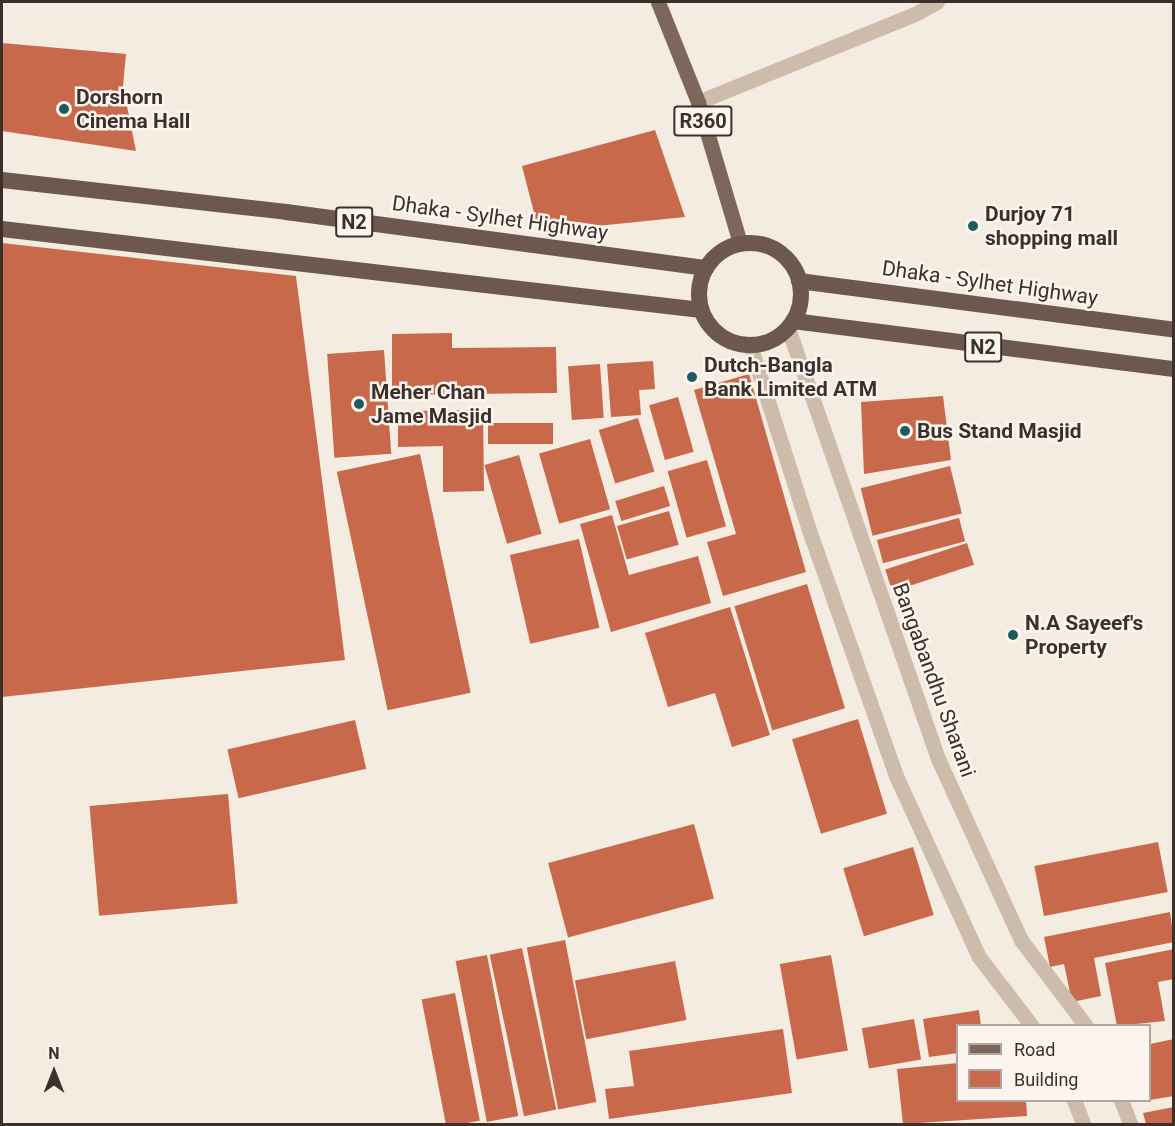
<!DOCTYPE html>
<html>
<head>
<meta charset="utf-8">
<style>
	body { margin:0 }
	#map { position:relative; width:1175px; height:1126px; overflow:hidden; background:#f4ebe1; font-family:Roboto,sans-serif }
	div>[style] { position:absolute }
	.building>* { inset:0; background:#c8694b; transform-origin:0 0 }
	.minor>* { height:15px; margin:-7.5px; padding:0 7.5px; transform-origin:7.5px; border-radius:7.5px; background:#cdbbac }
	.tertiary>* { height:15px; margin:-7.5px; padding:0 7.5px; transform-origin:7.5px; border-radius:7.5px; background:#cdbbac }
	.primary>* { height:15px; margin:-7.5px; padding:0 7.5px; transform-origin:7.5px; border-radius:7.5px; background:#7d675c }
	.trunk>* { height:16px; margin:-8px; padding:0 8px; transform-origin:8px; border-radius:8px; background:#6c584f }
	.trunk>.ring { margin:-8px; padding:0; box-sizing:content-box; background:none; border:16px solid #6c584f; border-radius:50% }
	.dots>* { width:16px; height:16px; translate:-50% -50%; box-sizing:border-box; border:3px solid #fbf5ee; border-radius:50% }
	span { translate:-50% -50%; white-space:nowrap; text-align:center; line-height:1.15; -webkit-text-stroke:5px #fbf5ee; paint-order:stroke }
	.shield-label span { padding:2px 4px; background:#fbf5ee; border:2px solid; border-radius:4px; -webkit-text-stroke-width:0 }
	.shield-label { font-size:20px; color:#3b302b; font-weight:700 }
	.poi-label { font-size:21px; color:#3b302b; font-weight:700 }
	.left { translate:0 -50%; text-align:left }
	.street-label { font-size:21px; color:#3b302b }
	.frame { position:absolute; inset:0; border:3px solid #3b302b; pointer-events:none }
	.legend { position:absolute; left:956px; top:1024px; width:195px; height:78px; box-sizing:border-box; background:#fbf5ee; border:2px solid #aea6a0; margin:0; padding:8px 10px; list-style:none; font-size:18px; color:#3b302b }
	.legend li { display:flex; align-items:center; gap:12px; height:30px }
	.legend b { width:30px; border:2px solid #aea6a0 }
	.north { position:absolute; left:24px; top:1042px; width:60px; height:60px; -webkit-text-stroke:4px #fbf5ee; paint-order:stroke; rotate:0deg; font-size:16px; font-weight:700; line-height:24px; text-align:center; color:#3b302b }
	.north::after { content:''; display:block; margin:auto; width:21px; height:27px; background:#3b302b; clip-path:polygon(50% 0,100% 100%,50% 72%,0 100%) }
</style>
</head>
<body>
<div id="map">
	<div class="building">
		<i style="clip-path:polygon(2px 43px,126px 54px,123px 86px,136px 151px,2px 131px)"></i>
		<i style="clip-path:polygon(655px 130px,685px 217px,539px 232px,522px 166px)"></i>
		<i style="clip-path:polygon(2px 243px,296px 276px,345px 660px,2px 697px)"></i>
		<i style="clip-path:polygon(452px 333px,452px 348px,556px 347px,557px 393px,392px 395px,392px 334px)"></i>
		<i style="left:384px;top:350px;width:104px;height:57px;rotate:86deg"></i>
		<i style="clip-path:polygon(653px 361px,655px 389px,639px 390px,641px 415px,611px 417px,607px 364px)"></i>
		<i style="left:600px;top:364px;width:54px;height:32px;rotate:86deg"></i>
		<i style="clip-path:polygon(749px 374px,806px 572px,723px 596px,707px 542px,736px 534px,694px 390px)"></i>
		<i style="clip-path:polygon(943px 396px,951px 460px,864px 474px,861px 402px)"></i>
		<i style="left:678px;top:397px;width:57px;height:30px;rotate:74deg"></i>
		<i style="clip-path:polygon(483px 410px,484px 491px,443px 492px,443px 446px,398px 447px,398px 411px)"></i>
		<i style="left:638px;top:418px;width:56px;height:41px;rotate:73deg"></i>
		<i style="left:488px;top:423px;width:65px;height:21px"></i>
		<i style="left:590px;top:439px;width:73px;height:53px;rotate:74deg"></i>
		<i style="left:420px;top:454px;width:244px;height:85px;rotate:78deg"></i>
		<i style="left:519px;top:455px;width:82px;height:36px;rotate:74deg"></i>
		<i style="left:707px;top:460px;width:69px;height:41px;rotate:74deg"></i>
		<i style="left:950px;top:466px;width:49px;height:92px;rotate:76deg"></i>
		<i style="left:664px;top:486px;width:21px;height:51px;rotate:73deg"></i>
		<i style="left:669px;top:511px;width:35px;height:54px;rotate:74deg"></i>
		<i style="clip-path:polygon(612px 515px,629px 575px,698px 556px,711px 603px,611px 632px,580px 524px)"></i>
		<i style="left:959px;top:518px;width:24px;height:85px;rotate:75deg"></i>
		<i style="left:579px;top:539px;width:91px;height:71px;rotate:77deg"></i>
		<i style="left:967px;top:543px;width:23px;height:86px;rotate:72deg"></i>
		<i style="left:807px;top:584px;width:130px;height:76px;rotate:73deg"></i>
		<i style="clip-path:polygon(730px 607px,770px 735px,732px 747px,715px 693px,668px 707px,645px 633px)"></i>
		<i style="left:858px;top:719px;width:99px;height:69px;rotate:73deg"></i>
		<i style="left:355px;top:720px;width:50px;height:131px;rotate:77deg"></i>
		<i style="left:228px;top:794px;width:110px;height:139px;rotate:85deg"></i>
		<i style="left:694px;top:824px;width:77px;height:151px;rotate:75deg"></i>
		<i style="left:1158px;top:842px;width:51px;height:126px;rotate:79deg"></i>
		<i style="left:913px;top:847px;width:71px;height:73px;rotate:73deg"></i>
		<i style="clip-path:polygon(1170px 912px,1174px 942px,1094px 958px,1101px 996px,1072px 1002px,1064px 964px,1050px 967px,1044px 937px)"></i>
		<i style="left:565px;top:940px;width:165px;height:39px;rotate:79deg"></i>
		<i style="left:522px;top:948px;width:165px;height:33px;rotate:78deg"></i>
		<i style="clip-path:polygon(1174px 949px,1174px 979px,1158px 982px,1165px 1021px,1117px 1026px,1105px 963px)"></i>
		<i style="left:487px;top:955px;width:164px;height:32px;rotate:79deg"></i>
		<i style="left:831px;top:955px;width:97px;height:52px;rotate:80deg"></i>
		<i style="left:675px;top:961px;width:60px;height:102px;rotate:79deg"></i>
		<i style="left:455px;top:993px;width:130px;height:34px;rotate:79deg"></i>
		<i style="clip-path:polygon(979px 1010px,981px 1026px,958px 1026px,958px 1053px,929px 1057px,923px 1019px)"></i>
		<i style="left:914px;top:1019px;width:41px;height:53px;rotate:80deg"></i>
		<i style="clip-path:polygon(783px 1029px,792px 1093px,609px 1119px,605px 1089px,634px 1086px,629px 1051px)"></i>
		<i style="clip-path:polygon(1174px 1039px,1174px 1096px,1150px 1100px,1150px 1044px)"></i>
		<i style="clip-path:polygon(958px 1063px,958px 1100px,1026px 1100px,1027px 1116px,903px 1124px,897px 1069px)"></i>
		<i style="clip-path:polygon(1174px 1107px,1174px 1124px,1146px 1124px,1143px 1113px)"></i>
	</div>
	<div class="minor">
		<i style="left:698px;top:102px;width:234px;rotate:-22.1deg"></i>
		<i style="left:915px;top:14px;width:25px;rotate:-29deg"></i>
	</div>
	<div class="tertiary">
		<i style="left:788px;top:328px;width:459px;rotate:70.8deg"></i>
		<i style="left:939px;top:761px;width:197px;rotate:65.4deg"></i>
		<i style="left:1021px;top:940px;width:108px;rotate:52.9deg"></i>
		<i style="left:750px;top:345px;width:194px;rotate:72.3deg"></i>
		<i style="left:809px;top:530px;width:263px;rotate:70.5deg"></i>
		<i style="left:897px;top:778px;width:197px;rotate:65.4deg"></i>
		<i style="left:979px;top:957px;width:87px;rotate:52.5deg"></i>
		<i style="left:1074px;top:1100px;width:26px;rotate:69deg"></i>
		<i style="left:1121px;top:1100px;width:26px;rotate:69deg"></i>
	</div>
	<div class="primary">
		<i style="left:658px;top:2px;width:108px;rotate:68.2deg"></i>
		<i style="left:698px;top:102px;width:147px;rotate:73.4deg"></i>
	</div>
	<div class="trunk">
		<i style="left:2px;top:180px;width:286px;rotate:6.4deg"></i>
		<i style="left:286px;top:212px;width:424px;rotate:7.6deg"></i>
		<i style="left:2px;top:229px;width:704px;rotate:6.61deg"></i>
		<i class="ring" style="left:699px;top:243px;width:86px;height:86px"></i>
		<i style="left:799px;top:281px;width:378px;rotate:7.4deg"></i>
		<i style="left:793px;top:321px;width:384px;rotate:7.2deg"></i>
	</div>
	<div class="dots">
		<i style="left:64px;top:109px;background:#1f5a5e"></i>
		<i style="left:973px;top:226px;background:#1f5a5e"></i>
		<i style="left:692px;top:377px;background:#1f5a5e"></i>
		<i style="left:359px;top:404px;background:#1f5a5e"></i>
		<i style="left:905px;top:431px;background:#1f5a5e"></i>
		<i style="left:1013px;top:635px;background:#1f5a5e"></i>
	</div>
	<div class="shield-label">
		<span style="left:703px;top:121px">R360</span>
		<span style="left:354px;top:222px">N2</span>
		<span style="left:983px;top:347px">N2</span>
	</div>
	<div class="poi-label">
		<span class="left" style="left:76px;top:109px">Dorshorn<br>Cinema Hall</span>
		<span class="left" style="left:985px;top:226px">Durjoy 71<br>shopping mall</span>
		<span class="left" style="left:704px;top:377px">Dutch-Bangla<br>Bank Limited ATM</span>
		<span class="left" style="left:371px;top:404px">Meher Chan<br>Jame Masjid</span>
		<span class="left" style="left:917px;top:431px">Bus Stand Masjid</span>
		<span class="left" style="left:1025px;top:635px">N.A Sayeef's<br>Property</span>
	</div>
	<div class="street-label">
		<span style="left:500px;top:218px;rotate:8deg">Dhaka - Sylhet Highway</span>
		<span style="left:990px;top:283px;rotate:8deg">Dhaka - Sylhet Highway</span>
		<span style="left:934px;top:680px;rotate:70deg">Bangabandhu Sharani</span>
	</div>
	<div class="frame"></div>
	<ul class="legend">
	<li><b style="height:8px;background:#7d675c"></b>Road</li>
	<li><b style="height:16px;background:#c8694b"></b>Building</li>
	</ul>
	<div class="north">N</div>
</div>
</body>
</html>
